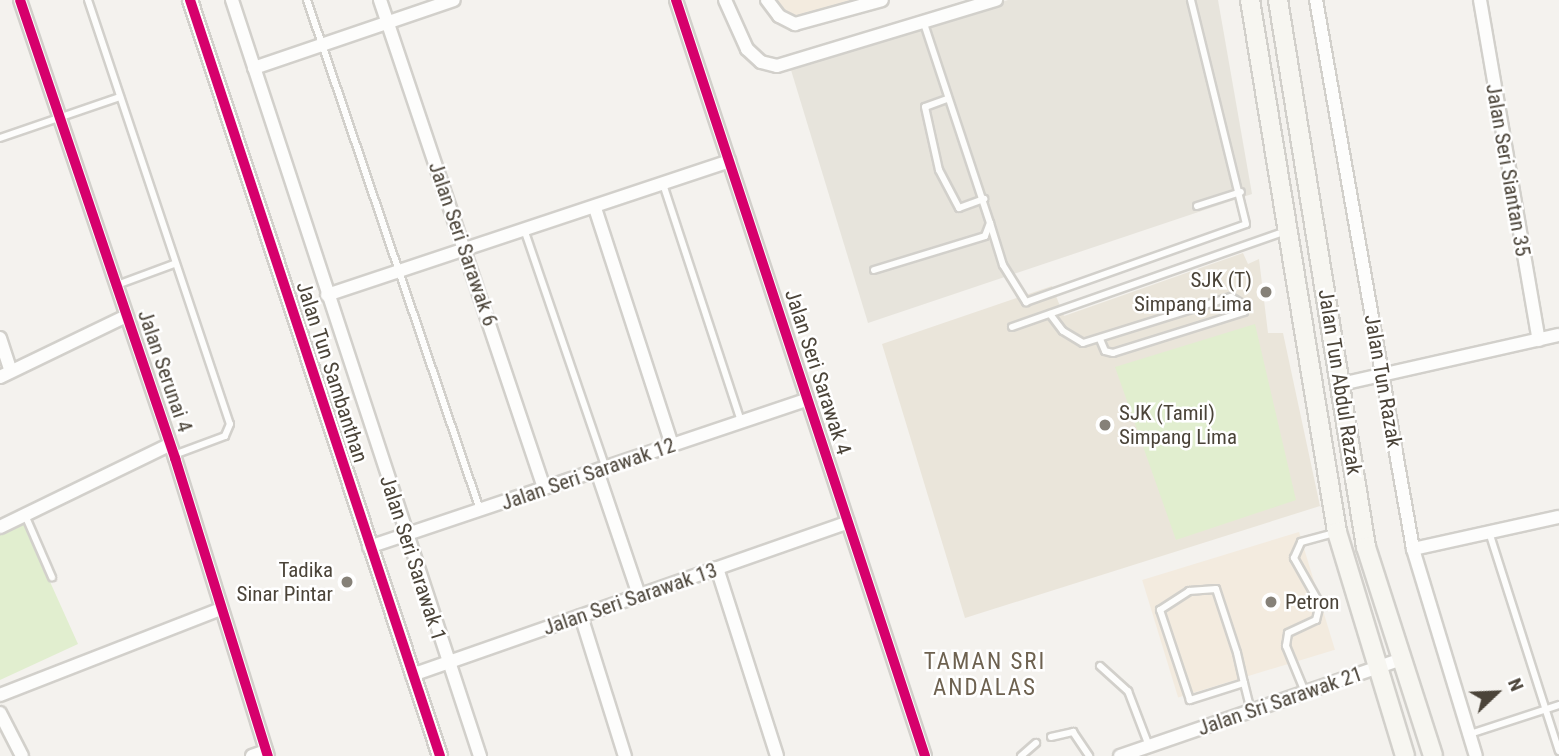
<!DOCTYPE html>
<html>
<head>
<meta charset="utf-8">
<style>
	body { margin:0 }
	#map { position:relative; width:1559px; height:756px; overflow:hidden; background:#f4f2ee; font-family:"Roboto Condensed",sans-serif }
	div>[style] { position:absolute }
	.residential>* { inset:0; background:#e7e4dc }
	.commercial>* { inset:0; background:#f3ebdf; transform-origin:0 0 }
	.education>* { inset:0; background:#eae5da }
	.green>* { inset:0; background:#e1eecf }
	.roads { filter:drop-shadow(2px 0 #d2d0cb) drop-shadow(-2px 0 #d2d0cb) drop-shadow(0 2px #d2d0cb) drop-shadow(0 -2px #d2d0cb) }
	.service>* { height:6px; margin:-3px; padding:0 3px; transform-origin:3px; border-radius:3px; background:#fdfdfc }
	.minor>* { height:12px; margin:-6px; padding:0 6px; transform-origin:6px; border-radius:6px; background:#fdfdfc }
	.tertiary>* { height:14px; margin:-7px; padding:0 7px; transform-origin:7px; border-radius:7px; background:#fdfdfc }
	.secondary>* { height:18px; margin:-9px; padding:0 9px; transform-origin:9px; border-radius:9px; background:#f7f6f1 }
	.cycleway>* { height:10px; margin:-5px; padding:0 5px; transform-origin:5px; border-radius:5px; background:#d6006c }
	.dots>* { width:19px; height:19px; translate:-50% -50%; box-sizing:border-box; border:4px solid #fff; border-radius:50% }
	span { translate:-50% -50%; white-space:nowrap; text-align:center; line-height:1.15; -webkit-text-stroke:5px #fff; paint-order:stroke }
	.street-label { font-size:21px; color:#4b4439 }
	.poi-label { font-size:21px; color:#4b4439 }
	.right { translate:-100% -50%; text-align:right }
	.left { translate:0 -50%; text-align:left }
	.neighbourhood-label { font-size:23px; color:#6e6250; letter-spacing:2px }
	.north { position:absolute; left:1461px; top:658px; width:70px; height:70px; -webkit-text-stroke:5px #fff; paint-order:stroke; rotate:67deg; font-size:19px; font-weight:700; line-height:28px; text-align:center; color:#4b4439 }
	.north::after { content:''; display:block; margin:auto; width:24px; height:32px; background:#4b4439; clip-path:polygon(50% 0,100% 100%,50% 72%,0 100%) }
</style>
</head>
<body>
<div id="map">
	<div class="residential">
		<i style="clip-path:polygon(1008px 0,1218px 0,1252px 194px,868px 323px,791px 70px)"></i>
	</div>
	<div class="commercial">
		<i style="clip-path:polygon(773px 0,865px 0,796px 17px,784px 13px)"></i>
		<i style="left:1299px;top:532px;width:123px;height:164px;rotate:73deg"></i>
	</div>
	<div class="education">
		<i style="clip-path:polygon(1243px 253px,1248px 264px,1259px 259px,1268px 333px,1283px 333px,1320px 506px,965px 618px,882px 344px,1052px 286px,1064px 316px)"></i>
	</div>
	<div class="green">
		<i style="clip-path:polygon(1255px 324px,1296px 500px,1176px 540px,1115px 367px)"></i>
		<i style="clip-path:polygon(24px 524px,78px 644px,0 680px,0 535px)"></i>
	</div>
	<div class="roads">
		<div class="service">
			<i style="left:88px;top:0;width:447px;rotate:71.5deg"></i>
			<i style="left:230px;top:424px;width:13px;rotate:113deg"></i>
			<i style="left:225px;top:436px;width:54px;rotate:159.6deg"></i>
			<i style="left:307px;top:0;width:539px;rotate:71.26deg"></i>
			<i style="left:947px;top:99px;width:23px;rotate:160deg"></i>
			<i style="left:925px;top:107px;width:65px;rotate:77.5deg"></i>
			<i style="left:939px;top:170px;width:43px;rotate:62.2deg"></i>
			<i style="left:959px;top:208px;width:27px;rotate:-20deg"></i>
			<i style="left:0;top:138px;width:127px;rotate:-18.9deg"></i>
			<i style="left:663px;top:184px;width:250px;rotate:71.8deg"></i>
			<i style="left:1197px;top:206px;width:46px;rotate:-17.7deg"></i>
			<i style="left:990px;top:223px;width:44px;rotate:72.8deg"></i>
			<i style="left:1003px;top:265px;width:44px;rotate:58.1deg"></i>
			<i style="left:1026px;top:302px;width:233px;rotate:-19.5deg"></i>
			<i style="left:1246px;top:224px;width:231px;rotate:-103.8deg"></i>
			<i style="left:524px;top:229px;width:253px;rotate:71.1deg"></i>
			<i style="left:874px;top:270px;width:116px;rotate:-17deg"></i>
			<i style="left:985px;top:236px;width:14px;rotate:-69deg"></i>
			<i style="left:990px;top:223px;width:211px;rotate:-108.3deg"></i>
			<i style="left:117px;top:285px;width:61px;rotate:-20.2deg"></i>
			<i style="left:1050px;top:314px;width:21px;rotate:53deg"></i>
			<i style="left:1063px;top:331px;width:23px;rotate:31deg"></i>
			<i style="left:1083px;top:343px;width:155px;rotate:-17.3deg"></i>
			<i style="left:1231px;top:297px;width:13px;rotate:32deg"></i>
			<i style="left:1242px;top:304px;width:8px;rotate:76deg"></i>
			<i style="left:1244px;top:312px;width:137px;rotate:162.6deg"></i>
			<i style="left:1113px;top:353px;width:8px;rotate:-166deg"></i>
			<i style="left:1105px;top:351px;width:13px;rotate:-113deg"></i>
			<i style="left:1012px;top:327px;width:290px;rotate:-19.3deg"></i>
			<i style="left:25px;top:515px;width:68px;rotate:66.5deg"></i>
			<i style="left:1489px;top:532px;width:230px;rotate:72.3deg"></i>
			<i style="left:1100px;top:666px;width:38px;rotate:42deg"></i>
			<i style="left:1128px;top:691px;width:59px;rotate:69.1deg"></i>
			<i style="left:1244px;top:683px;width:57px;rotate:162.5deg"></i>
			<i style="left:1190px;top:700px;width:95px;rotate:-108.4deg"></i>
			<i style="left:1160px;top:610px;width:35px;rotate:-33deg"></i>
			<i style="left:1189px;top:591px;width:27px;rotate:-4deg"></i>
			<i style="left:1216px;top:589px;width:67px;rotate:71.8deg"></i>
			<i style="left:1237px;top:653px;width:31px;rotate:77deg"></i>
			<i style="left:1244px;top:683px;width:29px;rotate:76deg"></i>
			<i style="left:1305px;top:692px;width:50px;rotate:-112.4deg"></i>
			<i style="left:1286px;top:646px;width:13px;rotate:-81deg"></i>
			<i style="left:1288px;top:633px;width:31px;rotate:-25deg"></i>
			<i style="left:1316px;top:620px;width:16px;rotate:-76deg"></i>
			<i style="left:1320px;top:604px;width:53px;rotate:-119.5deg"></i>
			<i style="left:1294px;top:558px;width:17px;rotate:-66deg"></i>
			<i style="left:1301px;top:542px;width:34px;rotate:-15deg"></i>
			<i style="left:1470px;top:734px;width:94px;rotate:-18deg"></i>
			<i style="left:1051px;top:737px;width:23px;rotate:-13deg"></i>
			<i style="left:1073px;top:732px;width:29px;rotate:56deg"></i>
			<i style="left:1021px;top:756px;width:20px;rotate:-41deg"></i>
		</div>
		<div class="minor">
			<i style="left:20px;top:0;width:484px;rotate:71.3deg"></i>
			<i style="left:175px;top:458px;width:312px;rotate:72.7deg"></i>
			<i style="left:232px;top:0;width:796px;rotate:71.84deg"></i>
			<i style="left:380px;top:0;width:515px;rotate:71.42deg"></i>
			<i style="left:676px;top:0;width:796px;rotate:71.77deg"></i>
			<i style="left:725px;top:0;width:54px;rotate:65.8deg"></i>
			<i style="left:747px;top:49px;width:19px;rotate:43deg"></i>
			<i style="left:761px;top:62px;width:16px;rotate:14deg"></i>
			<i style="left:777px;top:66px;width:229px;rotate:-16.8deg"></i>
			<i style="left:767px;top:0;width:20px;rotate:53deg"></i>
			<i style="left:779px;top:16px;width:18px;rotate:27deg"></i>
			<i style="left:795px;top:24px;width:90px;rotate:-15.4deg"></i>
			<i style="left:1316px;top:0;width:558px;rotate:79.98deg"></i>
			<i style="left:1413px;top:549px;width:216px;rotate:73.1deg"></i>
			<i style="left:1480px;top:0;width:345px;rotate:80.2deg"></i>
			<i style="left:254px;top:68px;width:211px;rotate:-18.8deg"></i>
			<i style="left:595px;top:208px;width:249px;rotate:72deg"></i>
			<i style="left:327px;top:295px;width:424px;rotate:-18.4deg"></i>
			<i style="left:0;top:338px;width:35px;rotate:72deg"></i>
			<i style="left:0;top:377px;width:140px;rotate:-25.8deg"></i>
			<i style="left:1341px;top:384px;width:223px;rotate:-12.7deg"></i>
			<i style="left:597px;top:471px;width:131px;rotate:71.3deg"></i>
			<i style="left:0;top:527px;width:188px;rotate:-25.9deg"></i>
			<i style="left:369px;top:547px;width:462px;rotate:-18.6deg"></i>
			<i style="left:1413px;top:549px;width:149px;rotate:-12.4deg"></i>
			<i style="left:717px;top:568px;width:197px;rotate:72.3deg"></i>
			<i style="left:581px;top:616px;width:147px;rotate:72.6deg"></i>
			<i style="left:412px;top:675px;width:462px;rotate:-19.3deg"></i>
			<i style="left:0;top:695px;width:237px;rotate:-21.3deg"></i>
			<i style="left:0;top:713px;width:48px;rotate:62.9deg"></i>
			<i style="left:252px;top:756px;width:15px;rotate:-20deg"></i>
			<i style="left:1120px;top:756px;width:297px;rotate:-19deg"></i>
		</div>
		<div class="tertiary">
			<i style="left:190px;top:0;width:796px;rotate:71.7deg"></i>
		</div>
		<div class="secondary">
			<i style="left:1250px;top:0;width:539px;rotate:80.71deg"></i>
			<i style="left:1337px;top:532px;width:234px;rotate:73.1deg"></i>
			<i style="left:1278px;top:0;width:554px;rotate:80.86deg"></i>
			<i style="left:1366px;top:547px;width:219px;rotate:72.2deg"></i>
		</div>
	</div>
	<div class="cycleway">
		<i style="left:20px;top:0;width:484px;rotate:71.3deg"></i>
		<i style="left:175px;top:458px;width:312px;rotate:72.7deg"></i>
		<i style="left:190px;top:0;width:796px;rotate:71.7deg"></i>
		<i style="left:676px;top:0;width:796px;rotate:71.77deg"></i>
	</div>
	<div class="dots">
		<i style="left:1266px;top:292px;background:#868178"></i>
		<i style="left:1105px;top:425px;background:#868178"></i>
		<i style="left:347px;top:582px;background:#868178"></i>
		<i style="left:1271px;top:602px;background:#868178"></i>
	</div>
	<div class="street-label">
		<span style="left:1508px;top:170px;rotate:80deg">Jalan Seri Siantan 35</span>
		<span style="left:463px;top:244px;rotate:71deg">Jalan Seri Sarawak 6</span>
		<span style="left:165px;top:371px;rotate:71deg">Jalan Serunai 4</span>
		<span style="left:332px;top:372px;rotate:72deg">Jalan Tun Sambanthan</span>
		<span style="left:818px;top:372px;rotate:72deg">Jalan Seri Sarawak 4</span>
		<span style="left:1383px;top:381px;rotate:80deg">Jalan Tun Razak</span>
		<span style="left:1340px;top:382px;rotate:81deg">Jalan Tun Abdul Razak</span>
		<span style="left:588px;top:474px;rotate:-19deg">Jalan Seri Sarawak 12</span>
		<span style="left:413px;top:558px;rotate:72deg">Jalan Seri Sarawak 1</span>
		<span style="left:630px;top:599px;rotate:-19deg">Jalan Seri Sarawak 13</span>
		<span style="left:1280px;top:701px;rotate:-19deg">Jalan Sri Sarawak 21</span>
	</div>
	<div class="poi-label">
		<span class="right" style="left:1252px;top:292px">SJK (T)<br>Simpang Lima</span>
		<span class="left" style="left:1119px;top:425px">SJK (Tamil)<br>Simpang Lima</span>
		<span class="right" style="left:333px;top:582px">Tadika<br>Sinar Pintar</span>
		<span class="left" style="left:1285px;top:602px">Petron</span>
	</div>
	<div class="neighbourhood-label">
		<span style="left:985px;top:675px">TAMAN SRI<br>ANDALAS</span>
	</div>
	<div class="north">N</div>
</div>
</body>
</html>
